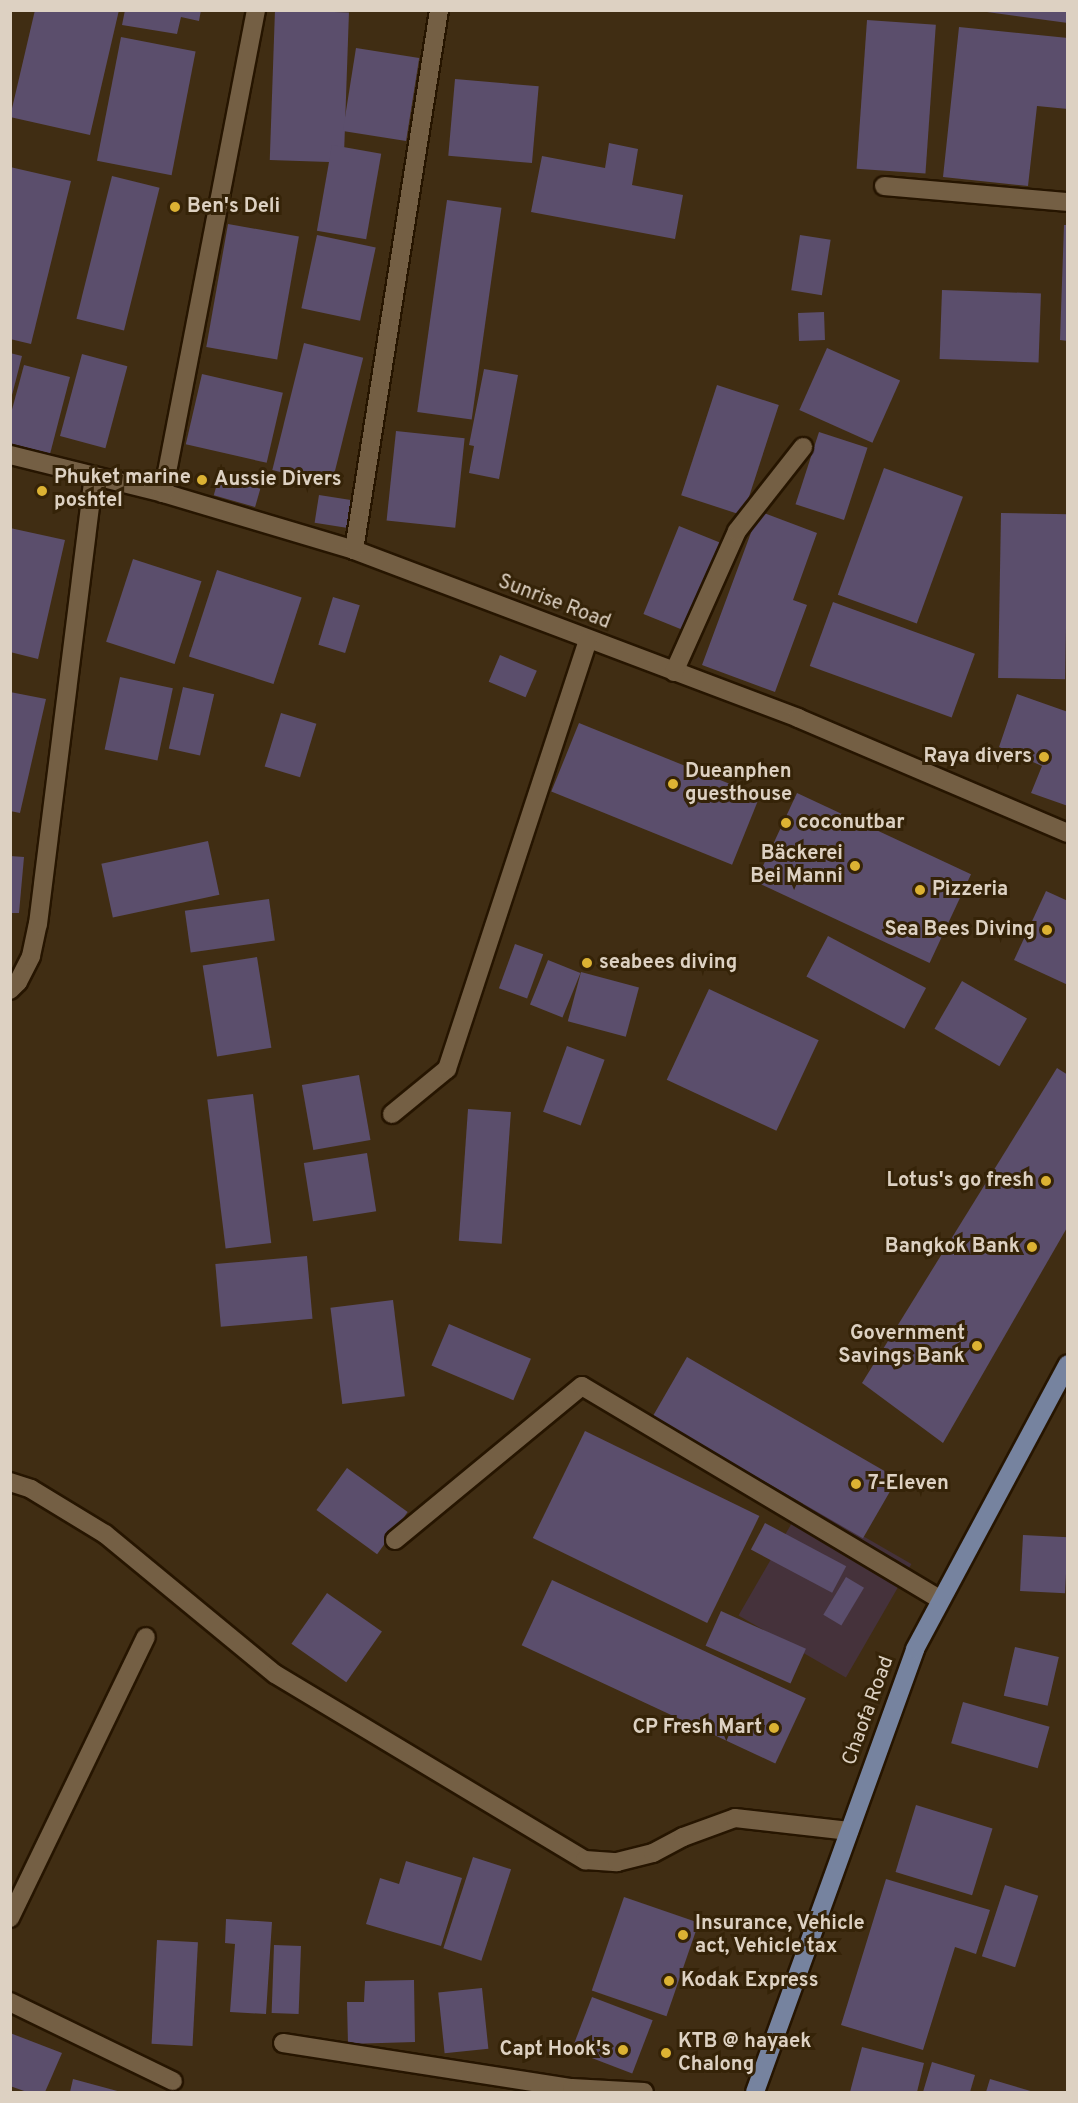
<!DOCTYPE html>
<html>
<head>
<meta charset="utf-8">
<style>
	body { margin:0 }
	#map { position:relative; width:1078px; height:2103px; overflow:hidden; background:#402d13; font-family:Overpass,sans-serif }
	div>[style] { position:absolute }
	.commercial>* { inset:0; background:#45323b; transform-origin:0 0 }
	.building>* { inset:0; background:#5b4e6c; transform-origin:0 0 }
	.roads { filter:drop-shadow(2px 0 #261500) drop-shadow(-2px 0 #261500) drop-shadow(0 2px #261500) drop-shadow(0 -2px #261500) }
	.minor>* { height:18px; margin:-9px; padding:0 9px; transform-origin:9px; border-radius:9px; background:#745f44 }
	.major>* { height:18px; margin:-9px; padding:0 9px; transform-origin:9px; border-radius:9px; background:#76839f }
	.dots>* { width:16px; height:16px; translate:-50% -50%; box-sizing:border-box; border:3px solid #352308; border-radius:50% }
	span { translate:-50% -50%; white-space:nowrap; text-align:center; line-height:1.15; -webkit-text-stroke:6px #352308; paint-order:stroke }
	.poi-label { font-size:20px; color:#ddd1c2; font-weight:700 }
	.left { translate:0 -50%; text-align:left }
	.right { translate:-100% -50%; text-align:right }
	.street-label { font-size:20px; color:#ddd1c2 }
	.frame { position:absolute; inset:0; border:12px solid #ddd1c2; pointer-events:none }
</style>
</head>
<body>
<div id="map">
	<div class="commercial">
		<i style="left:804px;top:1502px;width:124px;height:131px;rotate:30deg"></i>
	</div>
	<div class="building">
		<i style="clip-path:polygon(35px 10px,119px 10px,90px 135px,10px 117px)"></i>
		<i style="clip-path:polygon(125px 10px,201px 10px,199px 21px,181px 17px,177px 34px,122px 25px)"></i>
		<i style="left:275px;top:10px;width:74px;height:150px;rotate:2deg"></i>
		<i style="clip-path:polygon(988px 10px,1068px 10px,1068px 23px,987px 12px)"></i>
		<i style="left:867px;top:20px;width:69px;height:149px;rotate:4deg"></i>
		<i style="clip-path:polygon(959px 27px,1068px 38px,1068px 109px,1037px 106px,1028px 186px,943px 177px)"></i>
		<i style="left:121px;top:37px;width:76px;height:126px;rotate:11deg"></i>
		<i style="left:356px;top:48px;width:64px;height:84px;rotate:9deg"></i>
		<i style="left:455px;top:79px;width:84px;height:77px;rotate:5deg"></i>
		<i style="clip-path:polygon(609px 143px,638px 149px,632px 185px,683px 195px,675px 239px,531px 212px,542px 156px,605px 168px)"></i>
		<i style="left:332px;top:145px;width:50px;height:87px;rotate:10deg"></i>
		<i style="clip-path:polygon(10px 167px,71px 181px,31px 344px,10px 339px)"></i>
		<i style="left:112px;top:176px;width:49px;height:147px;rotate:14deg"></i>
		<i style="left:447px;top:200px;width:55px;height:214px;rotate:8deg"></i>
		<i style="left:228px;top:224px;width:72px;height:125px;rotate:10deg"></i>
		<i style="clip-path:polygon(1064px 225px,1068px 225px,1068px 341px,1060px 340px)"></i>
		<i style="left:317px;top:235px;width:60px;height:75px;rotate:12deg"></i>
		<i style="left:800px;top:235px;width:31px;height:56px;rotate:9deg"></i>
		<i style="left:942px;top:290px;width:99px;height:69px;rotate:2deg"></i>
		<i style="left:824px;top:312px;width:28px;height:26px;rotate:88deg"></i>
		<i style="left:304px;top:343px;width:61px;height:131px;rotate:14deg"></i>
		<i style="left:827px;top:348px;width:80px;height:68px;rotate:24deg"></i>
		<i style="clip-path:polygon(10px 353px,22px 356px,11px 399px,10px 399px)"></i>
		<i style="left:82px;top:354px;width:47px;height:85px;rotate:15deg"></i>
		<i style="clip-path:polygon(24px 365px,70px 377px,50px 454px,10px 443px,10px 417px)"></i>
		<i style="clip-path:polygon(484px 369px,518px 375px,499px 479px,469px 473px,474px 446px,469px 445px)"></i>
		<i style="left:202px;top:374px;width:83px;height:72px;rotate:13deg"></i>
		<i style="left:717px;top:385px;width:65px;height:116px;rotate:18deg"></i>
		<i style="left:396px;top:431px;width:69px;height:90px;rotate:6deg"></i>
		<i style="left:819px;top:432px;width:51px;height:76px;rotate:18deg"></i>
		<i style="left:884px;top:468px;width:84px;height:135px;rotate:20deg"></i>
		<i style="left:219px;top:477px;width:43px;height:19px;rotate:16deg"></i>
		<i style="left:319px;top:495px;width:37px;height:28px;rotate:9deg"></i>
		<i style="clip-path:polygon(759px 511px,817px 533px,793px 600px,807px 605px,775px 692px,702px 665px)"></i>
		<i style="left:1001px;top:513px;width:67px;height:165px;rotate:1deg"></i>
		<i style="left:679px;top:526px;width:48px;height:95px;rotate:22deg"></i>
		<i style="clip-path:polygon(10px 528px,65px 540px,38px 659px,10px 652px)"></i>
		<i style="left:133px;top:559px;width:72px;height:87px;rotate:18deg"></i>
		<i style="left:217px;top:570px;width:89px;height:91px;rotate:18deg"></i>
		<i style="left:333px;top:597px;width:28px;height:50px;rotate:17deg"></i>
		<i style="left:833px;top:602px;width:151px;height:68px;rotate:20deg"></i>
		<i style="left:500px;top:655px;width:40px;height:29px;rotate:23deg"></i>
		<i style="left:120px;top:677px;width:54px;height:74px;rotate:12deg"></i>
		<i style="left:183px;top:687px;width:32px;height:63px;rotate:13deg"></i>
		<i style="clip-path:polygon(10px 692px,46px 699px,20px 813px,10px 811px)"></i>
		<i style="clip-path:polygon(1017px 694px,1068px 712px,1068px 806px,1031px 793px,1042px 766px,999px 747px)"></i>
		<i style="left:281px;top:713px;width:37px;height:56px;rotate:17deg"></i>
		<i style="left:579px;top:723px;width:195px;height:74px;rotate:22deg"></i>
		<i style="left:797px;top:793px;width:192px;height:98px;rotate:25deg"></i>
		<i style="left:208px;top:841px;width:55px;height:109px;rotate:78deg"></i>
		<i style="clip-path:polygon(10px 856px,24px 857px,19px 913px,10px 913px)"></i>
		<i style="clip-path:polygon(1046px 891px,1068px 901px,1068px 985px,1014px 960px)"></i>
		<i style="left:269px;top:899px;width:42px;height:85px;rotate:82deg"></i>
		<i style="left:828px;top:936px;width:111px;height:46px;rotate:28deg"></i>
		<i style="left:515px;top:944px;width:30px;height:47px;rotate:20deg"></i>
		<i style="left:257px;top:957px;width:92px;height:55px;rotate:81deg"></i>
		<i style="left:548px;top:960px;width:35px;height:48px;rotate:22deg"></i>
		<i style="left:581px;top:972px;width:60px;height:51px;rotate:15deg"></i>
		<i style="left:962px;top:981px;width:75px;height:55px;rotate:30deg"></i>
		<i style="left:709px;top:989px;width:121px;height:100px;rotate:25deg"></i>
		<i style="left:567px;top:1046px;width:40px;height:70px;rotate:20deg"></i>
		<i style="clip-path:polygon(1057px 1068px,1068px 1075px,1068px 1226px,943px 1443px,862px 1383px)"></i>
		<i style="left:359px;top:1075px;width:66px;height:58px;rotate:80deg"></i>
		<i style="left:253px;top:1094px;width:150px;height:46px;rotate:83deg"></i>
		<i style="left:468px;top:1109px;width:43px;height:132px;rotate:4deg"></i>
		<i style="left:367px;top:1153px;width:59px;height:64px;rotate:81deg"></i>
		<i style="left:307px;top:1256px;width:63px;height:92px;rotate:85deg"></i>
		<i style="left:393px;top:1300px;width:97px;height:63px;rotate:83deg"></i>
		<i style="left:449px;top:1324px;width:89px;height:45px;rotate:23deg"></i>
		<i style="left:687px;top:1357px;width:243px;height:69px;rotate:30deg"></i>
		<i style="left:585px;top:1431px;width:194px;height:119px;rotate:26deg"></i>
		<i style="left:347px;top:1468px;width:75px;height:52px;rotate:36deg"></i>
		<i style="left:765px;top:1523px;width:92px;height:30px;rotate:28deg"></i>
		<i style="left:1023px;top:1535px;width:45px;height:56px;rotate:3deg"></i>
		<i style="left:846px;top:1577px;width:21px;height:44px;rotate:31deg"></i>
		<i style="left:552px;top:1580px;width:280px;height:72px;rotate:25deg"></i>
		<i style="left:327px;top:1593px;width:67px;height:62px;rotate:35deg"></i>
		<i style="left:721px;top:1611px;width:93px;height:38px;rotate:24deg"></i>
		<i style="left:1015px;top:1647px;width:45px;height:50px;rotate:13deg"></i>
		<i style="left:963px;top:1702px;width:90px;height:43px;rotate:16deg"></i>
		<i style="left:916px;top:1805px;width:80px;height:70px;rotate:17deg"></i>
		<i style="left:473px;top:1857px;width:40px;height:96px;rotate:18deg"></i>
		<i style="clip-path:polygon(406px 1861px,462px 1878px,441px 1946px,366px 1924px,380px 1878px,399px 1884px)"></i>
		<i style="clip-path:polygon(886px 1879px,990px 1910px,976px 1954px,955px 1947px,923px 2050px,841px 2025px)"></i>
		<i style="left:1005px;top:1885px;width:35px;height:75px;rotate:18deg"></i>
		<i style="left:624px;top:1897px;width:79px;height:99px;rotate:19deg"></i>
		<i style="clip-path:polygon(226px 1919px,272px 1922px,266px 2014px,230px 2012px,235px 1944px,225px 1943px)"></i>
		<i style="left:157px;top:1940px;width:41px;height:104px;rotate:3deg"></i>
		<i style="left:274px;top:1945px;width:27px;height:68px;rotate:2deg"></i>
		<i style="clip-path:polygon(414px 1980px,415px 2042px,348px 2044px,347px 2002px,364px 2002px,365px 1981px)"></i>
		<i style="left:482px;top:1988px;width:61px;height:44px;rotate:84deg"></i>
		<i style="left:592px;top:1997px;width:65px;height:57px;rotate:21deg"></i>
		<i style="clip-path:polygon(10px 2033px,62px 2053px,45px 2092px,27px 2092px,10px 2086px)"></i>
		<i style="clip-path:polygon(862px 2047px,924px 2063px,917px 2092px,850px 2092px)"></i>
		<i style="clip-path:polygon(932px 2062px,975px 2075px,970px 2092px,923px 2092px)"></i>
		<i style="clip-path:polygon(73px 2079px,121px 2092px,70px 2092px)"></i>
		<i style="clip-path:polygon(990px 2079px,1034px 2092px,986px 2092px)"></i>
	</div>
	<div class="roads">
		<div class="minor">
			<i style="left:884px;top:186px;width:185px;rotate:5deg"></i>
			<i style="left:10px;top:455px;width:158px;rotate:13.9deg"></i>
			<i style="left:163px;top:493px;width:199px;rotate:16.6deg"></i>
			<i style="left:354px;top:550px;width:475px;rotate:20.7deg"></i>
			<i style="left:798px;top:718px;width:293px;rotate:23.1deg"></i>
			<i style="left:163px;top:493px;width:492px;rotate:-79.1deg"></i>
			<i style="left:354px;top:550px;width:547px;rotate:-81.05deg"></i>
			<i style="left:674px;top:672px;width:154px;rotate:-65.9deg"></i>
			<i style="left:737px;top:531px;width:107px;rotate:-51.8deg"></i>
			<i style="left:10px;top:990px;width:11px;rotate:-45deg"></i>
			<i style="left:18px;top:982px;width:29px;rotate:-63deg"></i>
			<i style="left:31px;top:956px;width:33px;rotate:-78deg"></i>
			<i style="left:38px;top:924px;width:451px;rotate:-82.9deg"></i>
			<i style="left:392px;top:1114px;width:71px;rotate:-39.3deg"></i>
			<i style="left:447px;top:1069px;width:452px;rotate:-71.8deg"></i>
			<i style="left:10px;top:1482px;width:22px;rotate:18deg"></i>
			<i style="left:31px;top:1489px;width:87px;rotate:31.3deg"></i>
			<i style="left:105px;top:1534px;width:220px;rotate:39.5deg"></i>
			<i style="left:275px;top:1674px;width:362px;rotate:31deg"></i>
			<i style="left:585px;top:1860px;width:32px;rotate:4deg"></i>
			<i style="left:617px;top:1862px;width:37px;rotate:-14deg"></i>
			<i style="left:653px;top:1853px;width:34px;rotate:-28deg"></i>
			<i style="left:683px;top:1837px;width:55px;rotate:-20.1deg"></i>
			<i style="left:735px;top:1818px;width:115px;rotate:6.5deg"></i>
			<i style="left:395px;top:1540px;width:242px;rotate:-39.5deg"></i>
			<i style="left:582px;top:1386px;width:417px;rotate:30.8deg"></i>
			<i style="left:10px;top:1918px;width:312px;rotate:-64.2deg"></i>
			<i style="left:10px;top:2002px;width:181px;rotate:25.9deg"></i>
			<i style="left:283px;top:2043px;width:292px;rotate:8.9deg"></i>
			<i style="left:572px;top:2088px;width:72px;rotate:3.2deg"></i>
		</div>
		<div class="major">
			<i style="left:755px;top:2092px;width:471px;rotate:-70.1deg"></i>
			<i style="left:915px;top:1649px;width:323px;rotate:-61.8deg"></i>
		</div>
	</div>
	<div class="dots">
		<i style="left:175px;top:207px;background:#dcb233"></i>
		<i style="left:202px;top:480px;background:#dcb233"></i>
		<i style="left:42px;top:491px;background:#dcb233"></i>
		<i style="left:1044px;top:757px;background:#dcb233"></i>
		<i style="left:673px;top:784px;background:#dcb233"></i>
		<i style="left:786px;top:823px;background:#dcb233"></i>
		<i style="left:855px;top:866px;background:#dcb233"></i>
		<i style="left:920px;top:890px;background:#dcb233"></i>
		<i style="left:1047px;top:930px;background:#dcb233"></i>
		<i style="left:587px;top:963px;background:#dcb233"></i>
		<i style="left:1046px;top:1181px;background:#dcb233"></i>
		<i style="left:1032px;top:1247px;background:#dcb233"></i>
		<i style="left:977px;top:1346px;background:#dcb233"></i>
		<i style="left:856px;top:1484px;background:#dcb233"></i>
		<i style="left:774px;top:1728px;background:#dcb233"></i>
		<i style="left:683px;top:1935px;background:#dcb233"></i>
		<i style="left:669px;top:1981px;background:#dcb233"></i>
		<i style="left:623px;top:2050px;background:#dcb233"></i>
		<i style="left:666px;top:2053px;background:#dcb233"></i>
	</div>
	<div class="poi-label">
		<span class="left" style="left:187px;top:207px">Ben's Deli</span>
		<span class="left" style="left:54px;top:490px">Phuket marine<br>poshtel</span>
		<span class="left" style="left:214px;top:480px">Aussie Divers</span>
		<span class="right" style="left:1032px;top:757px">Raya divers</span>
		<span class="left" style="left:685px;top:784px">Dueanphen<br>guesthouse</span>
		<span class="left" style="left:798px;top:823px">coconutbar</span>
		<span class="right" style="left:843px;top:866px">Bäckerei<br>Bei Manni</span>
		<span class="left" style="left:932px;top:890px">Pizzeria</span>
		<span class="right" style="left:1035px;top:930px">Sea Bees Diving</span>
		<span class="left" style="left:599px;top:963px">seabees diving</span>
		<span class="right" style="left:1034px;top:1181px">Lotus's go fresh</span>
		<span class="right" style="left:1020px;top:1247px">Bangkok Bank</span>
		<span class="right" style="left:965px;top:1346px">Government<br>Savings Bank</span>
		<span class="left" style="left:868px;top:1484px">7-Eleven</span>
		<span class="right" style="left:762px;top:1728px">CP Fresh Mart</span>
		<span class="left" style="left:695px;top:1936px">Insurance, Vehicle<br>act, Vehicle tax</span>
		<span class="left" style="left:681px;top:1981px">Kodak Express</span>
		<span class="left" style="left:678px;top:2054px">KTB @ hayaek<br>Chalong</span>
		<span class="right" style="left:611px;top:2050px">Capt Hook's</span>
	</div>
	<div class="street-label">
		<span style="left:554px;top:603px;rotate:21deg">Sunrise Road</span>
		<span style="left:869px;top:1711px;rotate:-70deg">Chaofa Road</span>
	</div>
	<div class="frame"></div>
</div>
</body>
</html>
